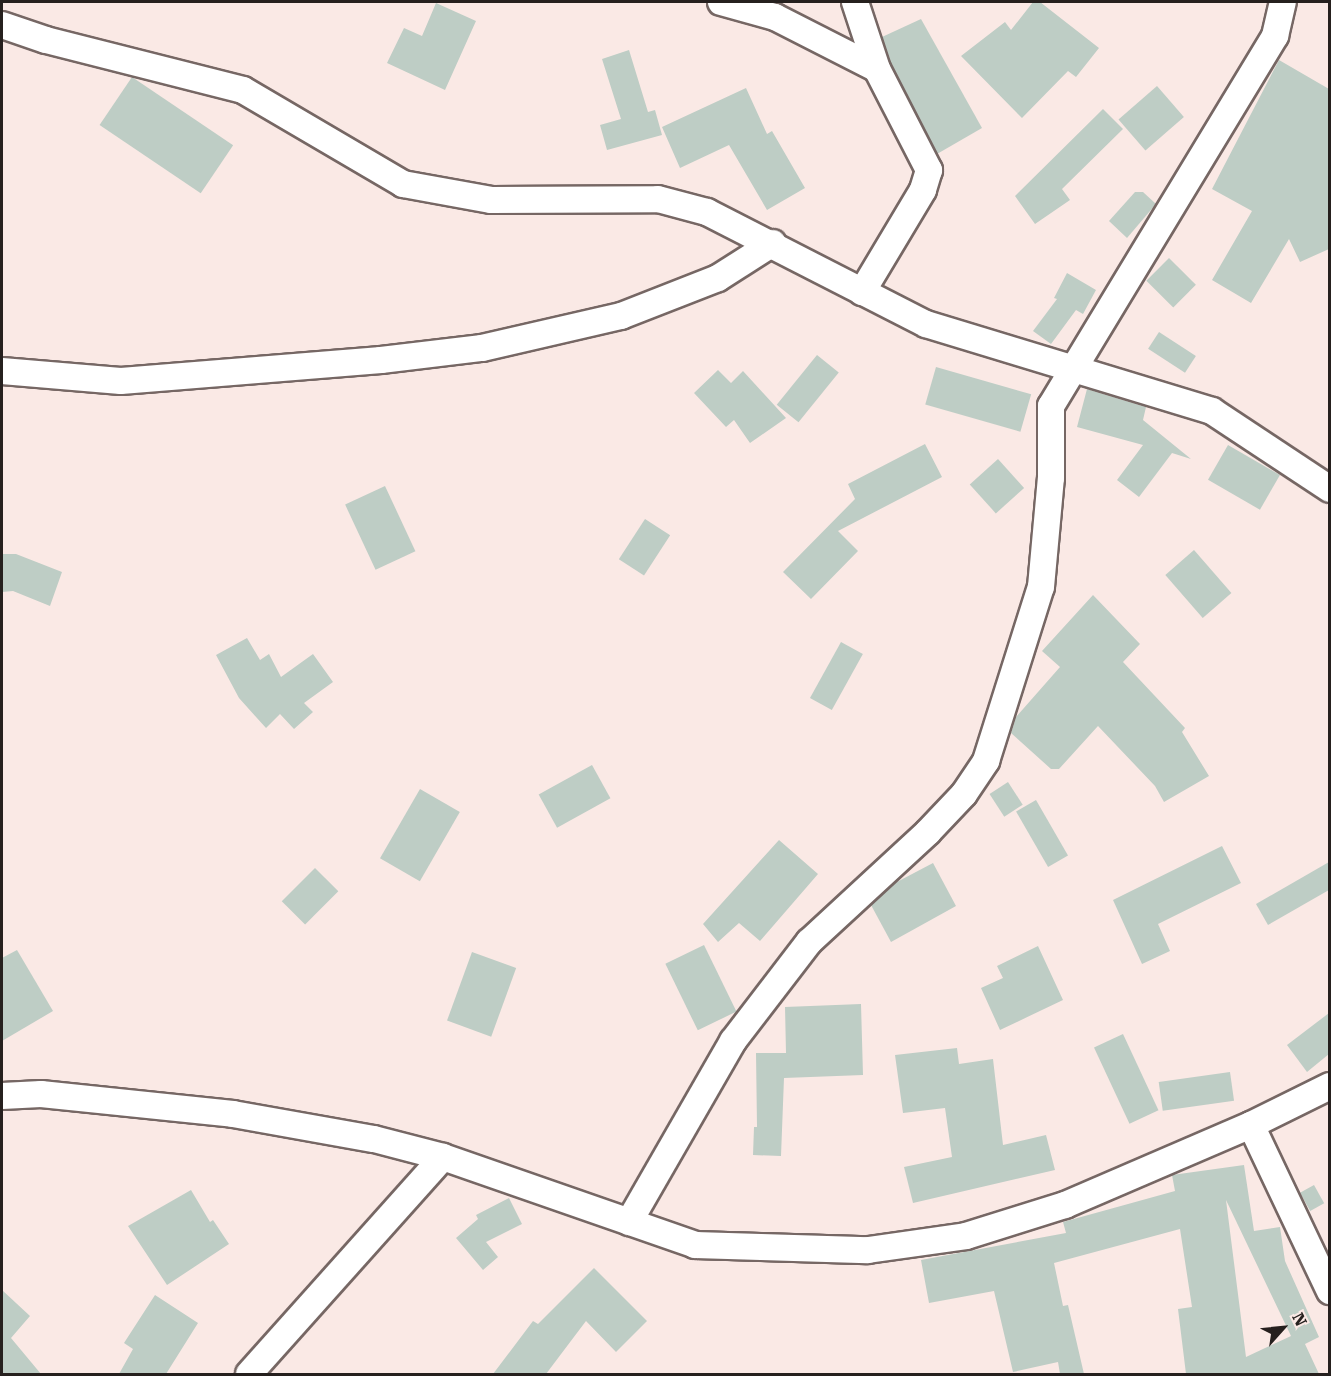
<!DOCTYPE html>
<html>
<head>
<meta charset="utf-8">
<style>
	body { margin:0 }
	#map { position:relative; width:1331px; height:1376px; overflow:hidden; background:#fae9e5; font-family:"Roboto Serif",serif }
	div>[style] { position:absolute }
	.building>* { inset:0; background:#becdc5; transform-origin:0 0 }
	.roads { filter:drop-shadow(2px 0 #766764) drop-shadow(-2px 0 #766764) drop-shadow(0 2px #766764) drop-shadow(0 -2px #766764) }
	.minor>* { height:26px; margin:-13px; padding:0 13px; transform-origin:13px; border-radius:13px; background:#fff }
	span { translate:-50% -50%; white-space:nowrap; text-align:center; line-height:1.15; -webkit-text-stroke:4.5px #fae9e5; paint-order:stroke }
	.frame { position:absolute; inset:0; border:3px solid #26201e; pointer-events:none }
	.north { position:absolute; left:1253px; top:1298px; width:60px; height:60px; -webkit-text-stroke:4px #fae9e5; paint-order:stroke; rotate:63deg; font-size:16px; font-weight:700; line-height:24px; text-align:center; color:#26201e }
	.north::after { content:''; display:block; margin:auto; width:21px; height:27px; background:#26201e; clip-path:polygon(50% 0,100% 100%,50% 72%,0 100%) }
</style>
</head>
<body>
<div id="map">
	<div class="building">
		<i style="clip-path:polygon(1033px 2px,1040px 2px,1099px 48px,1076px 77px,1068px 71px,1022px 118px,961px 56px,1005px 22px,1011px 30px)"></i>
		<i style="clip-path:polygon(436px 3px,476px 21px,445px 90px,387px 63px,404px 28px,422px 36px)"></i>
		<i style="clip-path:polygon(921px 19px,982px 128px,937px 154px,891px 63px,882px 37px)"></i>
		<i style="clip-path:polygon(629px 50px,648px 112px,655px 110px,662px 135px,607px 150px,600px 125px,621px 119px,602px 59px)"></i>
		<i style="clip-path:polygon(1279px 60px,1329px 89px,1329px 249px,1300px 262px,1289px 239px,1251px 303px,1212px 280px,1252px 211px,1212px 189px)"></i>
		<i style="left:132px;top:77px;width:122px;height:58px;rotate:34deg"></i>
		<i style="left:1157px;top:86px;width:41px;height:51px;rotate:49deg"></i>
		<i style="clip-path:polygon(746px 88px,767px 134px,772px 131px,805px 188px,767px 210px,729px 145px,680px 168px,662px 127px)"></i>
		<i style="clip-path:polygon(1103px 109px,1123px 129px,1062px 189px,1070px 200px,1035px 224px,1015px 196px)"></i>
		<i style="clip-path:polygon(1135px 192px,1143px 192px,1156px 204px,1127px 238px,1109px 221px)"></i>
		<i style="left:1169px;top:258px;width:38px;height:32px;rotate:45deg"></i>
		<i style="clip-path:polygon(1067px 273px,1096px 290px,1083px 314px,1076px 310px,1051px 344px,1033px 331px,1057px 299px,1054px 298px)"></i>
		<i style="left:1159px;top:332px;width:44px;height:20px;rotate:33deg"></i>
		<i style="left:817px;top:355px;width:28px;height:64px;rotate:39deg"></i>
		<i style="left:936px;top:367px;width:99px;height:39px;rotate:16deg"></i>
		<i style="clip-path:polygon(718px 370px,731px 383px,743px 371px,786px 418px,750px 443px,734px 420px,726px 427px,694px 393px)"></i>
		<i style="clip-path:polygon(1087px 389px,1146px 407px,1143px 420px,1191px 459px,1172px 453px,1139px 497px,1117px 480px,1143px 445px,1077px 427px)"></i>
		<i style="clip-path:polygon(925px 444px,942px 477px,838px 531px,858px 551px,811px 599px,783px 572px,855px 499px,848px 484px)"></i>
		<i style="left:1228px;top:445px;width:60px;height:40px;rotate:30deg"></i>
		<i style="left:998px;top:459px;width:39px;height:38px;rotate:48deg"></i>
		<i style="left:385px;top:486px;width:72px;height:44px;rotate:65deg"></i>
		<i style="left:645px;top:519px;width:30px;height:48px;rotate:33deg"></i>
		<i style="left:1194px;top:550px;width:57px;height:38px;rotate:49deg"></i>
		<i style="clip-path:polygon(2px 554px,16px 554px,62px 572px,50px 606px,13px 591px,2px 592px)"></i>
		<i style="clip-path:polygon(1093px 595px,1140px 644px,1123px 662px,1185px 728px,1182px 732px,1209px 776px,1164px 802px,1155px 786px,1098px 726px,1059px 769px,1051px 769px,1011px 733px,1016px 717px,1060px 667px,1042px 651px)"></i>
		<i style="clip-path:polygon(247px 638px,260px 660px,269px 654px,281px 677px,313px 654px,333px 682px,304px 703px,313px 712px,294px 729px,280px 714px,266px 728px,239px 698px,216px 655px)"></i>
		<i style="left:841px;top:642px;width:25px;height:64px;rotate:29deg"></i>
		<i style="left:592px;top:765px;width:38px;height:61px;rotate:61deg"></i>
		<i style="left:1008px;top:782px;width:27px;height:22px;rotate:57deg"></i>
		<i style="left:420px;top:789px;width:46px;height:80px;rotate:30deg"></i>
		<i style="left:1036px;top:800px;width:64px;height:23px;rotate:60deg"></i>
		<i style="clip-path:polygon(779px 840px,818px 874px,760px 941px,739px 923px,718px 942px,703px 924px)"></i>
		<i style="clip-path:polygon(1222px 846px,1241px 883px,1158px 924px,1170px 951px,1142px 964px,1113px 900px)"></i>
		<i style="clip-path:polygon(1329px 862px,1329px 890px,1268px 925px,1256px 904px)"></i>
		<i style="clip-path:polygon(933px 863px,956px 906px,891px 942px,871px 905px,895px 883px)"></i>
		<i style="left:315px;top:868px;width:33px;height:47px;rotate:45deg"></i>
		<i style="left:704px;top:945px;width:74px;height:43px;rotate:64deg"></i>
		<i style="clip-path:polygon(1038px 946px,1063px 1000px,1000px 1030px,981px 988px,1003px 978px,997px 966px)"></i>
		<i style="clip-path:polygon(17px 950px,53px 1011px,2px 1041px,2px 958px)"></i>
		<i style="left:472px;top:952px;width:47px;height:73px;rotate:20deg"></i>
		<i style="clip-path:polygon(861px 1004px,863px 1075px,784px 1078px,781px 1156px,753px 1155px,754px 1127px,757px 1127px,756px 1053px,786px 1053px,785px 1007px)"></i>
		<i style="clip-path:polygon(1329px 1013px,1329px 1054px,1307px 1072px,1287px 1045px)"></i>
		<i style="left:1123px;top:1034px;width:84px;height:32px;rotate:65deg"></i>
		<i style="clip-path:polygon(957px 1048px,959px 1064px,993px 1059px,1003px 1145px,1046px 1135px,1055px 1170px,913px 1203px,904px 1167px,952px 1157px,945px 1108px,903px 1113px,895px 1055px)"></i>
		<i style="left:1230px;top:1072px;width:29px;height:72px;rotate:82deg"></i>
		<i style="clip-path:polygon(evenodd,1244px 1165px,1254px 1231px,1280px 1227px,1285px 1261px,1319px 1337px,1305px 1344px,1319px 1374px,1186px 1374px,1178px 1309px,1192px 1307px,1180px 1229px,1054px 1263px,1063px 1306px,1068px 1305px,1084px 1374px,1060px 1374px,1058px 1362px,1013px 1372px,994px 1291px,929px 1303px,921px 1260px,1066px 1233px,1063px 1222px,1175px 1191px,1172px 1175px,1244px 1165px,1226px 1200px,1291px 1336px,1246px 1357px,1226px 1200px)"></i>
		<i style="left:1314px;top:1185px;width:21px;height:16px;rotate:61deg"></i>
		<i style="clip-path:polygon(191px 1190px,210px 1222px,213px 1220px,229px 1244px,167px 1285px,128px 1226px)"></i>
		<i style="clip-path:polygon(509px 1198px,522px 1224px,486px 1242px,498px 1257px,483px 1270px,456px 1238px,478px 1219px,476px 1215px)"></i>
		<i style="clip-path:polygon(594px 1268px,647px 1321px,616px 1352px,586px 1321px,546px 1374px,493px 1374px,533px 1321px,538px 1324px)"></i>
		<i style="clip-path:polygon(2px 1290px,30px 1316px,11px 1338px,41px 1374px,2px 1374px)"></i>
		<i style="clip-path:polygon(155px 1295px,198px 1323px,166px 1374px,119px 1374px,133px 1349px,124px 1343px)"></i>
	</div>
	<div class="roads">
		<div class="minor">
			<i style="left:721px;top:2px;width:56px;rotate:15.5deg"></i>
			<i style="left:775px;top:17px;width:114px;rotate:27deg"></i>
			<i style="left:855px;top:2px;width:71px;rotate:71.8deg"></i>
			<i style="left:877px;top:69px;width:114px;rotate:62.8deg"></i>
			<i style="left:929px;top:170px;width:21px;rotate:107deg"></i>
			<i style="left:923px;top:190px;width:119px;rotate:120.9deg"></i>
			<i style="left:2px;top:25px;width:46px;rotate:18.8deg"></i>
			<i style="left:46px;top:40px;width:203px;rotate:14.2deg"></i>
			<i style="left:243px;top:90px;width:186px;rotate:30.4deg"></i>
			<i style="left:403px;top:184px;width:89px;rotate:10.3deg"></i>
			<i style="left:491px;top:200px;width:167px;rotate:-0.3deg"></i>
			<i style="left:658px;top:199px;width:51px;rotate:14.9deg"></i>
			<i style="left:707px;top:212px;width:246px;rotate:27.1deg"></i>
			<i style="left:926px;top:324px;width:299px;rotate:16.9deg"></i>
			<i style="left:1212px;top:411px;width:141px;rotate:33.5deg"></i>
			<i style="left:2px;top:371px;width:119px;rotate:4.8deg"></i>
			<i style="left:121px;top:381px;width:261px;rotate:-4.6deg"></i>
			<i style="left:381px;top:360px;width:102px;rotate:-6.8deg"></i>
			<i style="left:482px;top:348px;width:143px;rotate:-13deg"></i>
			<i style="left:621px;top:316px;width:104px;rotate:-21.4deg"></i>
			<i style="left:718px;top:278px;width:65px;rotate:-32.5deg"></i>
			<i style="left:2px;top:1096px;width:39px;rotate:-3deg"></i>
			<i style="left:41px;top:1094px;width:193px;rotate:5.9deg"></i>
			<i style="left:233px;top:1114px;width:143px;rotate:10.1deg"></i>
			<i style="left:374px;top:1139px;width:71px;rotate:14.6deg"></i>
			<i style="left:443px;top:1157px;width:267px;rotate:19.2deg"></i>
			<i style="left:695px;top:1245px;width:173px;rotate:1.7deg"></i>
			<i style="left:868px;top:1250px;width:99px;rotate:-8.1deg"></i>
			<i style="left:966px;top:1236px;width:104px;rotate:-17.4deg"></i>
			<i style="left:1065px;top:1205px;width:202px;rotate:-23.3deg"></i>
			<i style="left:1251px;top:1125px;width:88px;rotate:-26.3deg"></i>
			<i style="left:1251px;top:1125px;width:184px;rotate:64.6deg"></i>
			<i style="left:629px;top:1222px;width:209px;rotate:-60.1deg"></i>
			<i style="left:733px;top:1041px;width:125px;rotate:-52.5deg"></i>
			<i style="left:809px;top:942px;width:162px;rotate:-42.7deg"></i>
			<i style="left:928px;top:832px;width:52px;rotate:-46.5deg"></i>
			<i style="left:964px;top:794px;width:40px;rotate:-56deg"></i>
			<i style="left:986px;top:761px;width:182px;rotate:-72.5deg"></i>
			<i style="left:1041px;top:587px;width:109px;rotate:-84.8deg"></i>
			<i style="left:1051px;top:478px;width:72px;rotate:-90deg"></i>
			<i style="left:1051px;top:406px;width:433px;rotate:-58.8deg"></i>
			<i style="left:1275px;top:36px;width:35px;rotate:-77deg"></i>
			<i style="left:249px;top:1374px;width:291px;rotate:-48.2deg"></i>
		</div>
	</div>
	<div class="frame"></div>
	<div class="north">N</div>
</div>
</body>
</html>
